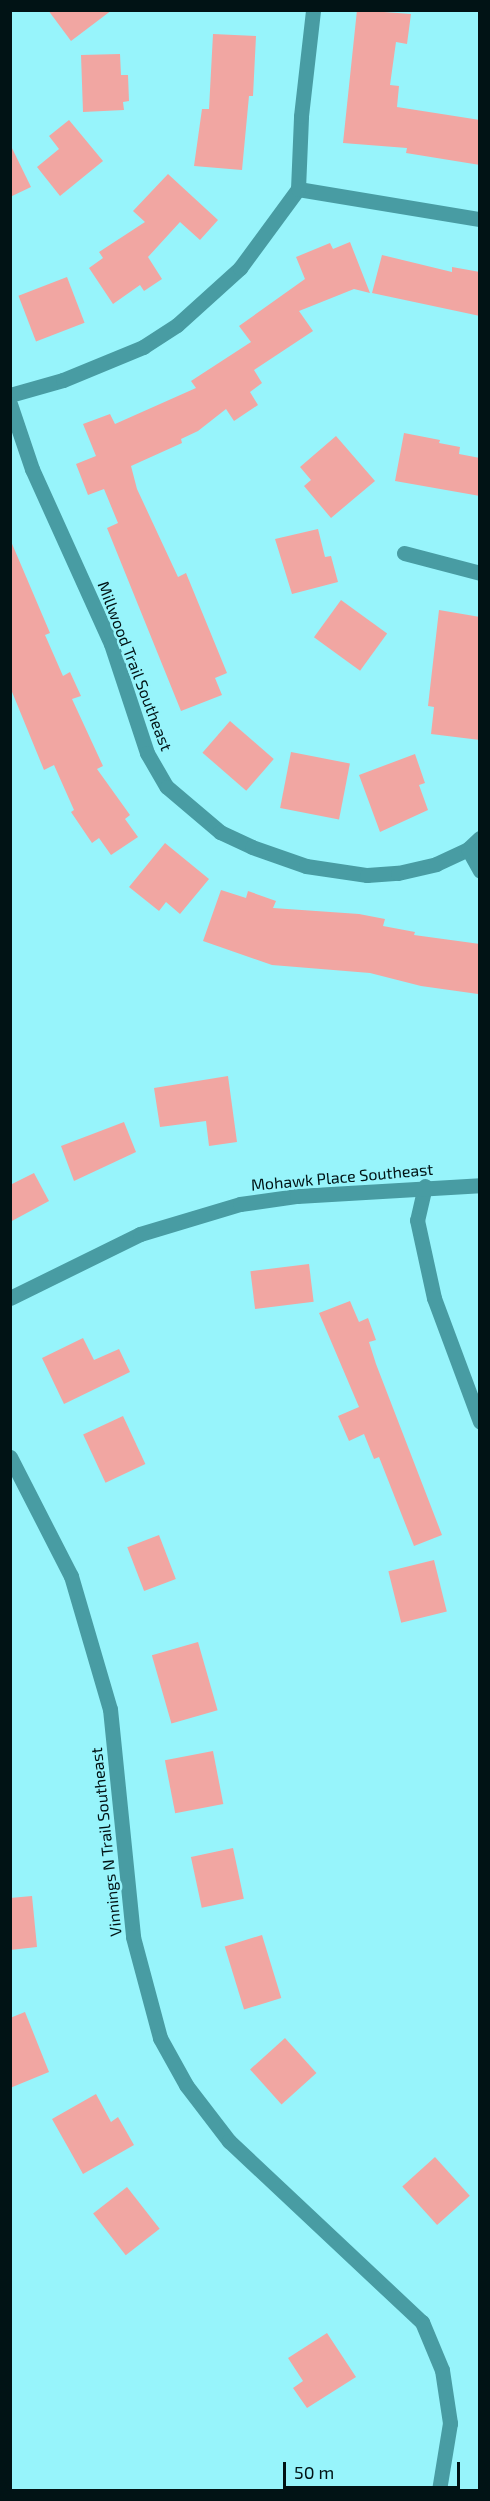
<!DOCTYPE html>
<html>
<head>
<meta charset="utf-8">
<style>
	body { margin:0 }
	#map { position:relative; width:490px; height:2501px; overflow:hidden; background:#97f4fb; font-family:"Exo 2",sans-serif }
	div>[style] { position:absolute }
	.building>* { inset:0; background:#f1a6a2; transform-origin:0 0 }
	.minor>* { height:15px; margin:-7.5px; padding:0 7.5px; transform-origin:7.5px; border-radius:7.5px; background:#489ca3 }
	span { translate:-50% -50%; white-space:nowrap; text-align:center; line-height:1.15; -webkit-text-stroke:5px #97f4fb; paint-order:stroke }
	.street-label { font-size:16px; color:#011315 }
	.frame { position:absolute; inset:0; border:12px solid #011315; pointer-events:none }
	.scale { position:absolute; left:283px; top:2462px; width:177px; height:27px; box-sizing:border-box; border:3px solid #011315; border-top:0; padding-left:8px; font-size:18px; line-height:21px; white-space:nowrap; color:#011315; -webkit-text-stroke:4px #97f4fb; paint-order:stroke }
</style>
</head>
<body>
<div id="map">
	<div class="building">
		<i style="clip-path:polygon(48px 10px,112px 10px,71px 41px)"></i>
		<i style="clip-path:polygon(357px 10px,411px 14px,407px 44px,396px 42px,390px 85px,399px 86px,397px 107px,480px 120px,480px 165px,406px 153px,407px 148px,343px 143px)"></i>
		<i style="clip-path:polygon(213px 34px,256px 36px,253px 96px,249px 96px,242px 170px,194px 166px,202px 109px,209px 109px)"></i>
		<i style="clip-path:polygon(120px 54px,121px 75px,128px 75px,129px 101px,123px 102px,124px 110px,83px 112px,81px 55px)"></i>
		<i style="clip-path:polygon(69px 120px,103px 161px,60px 196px,37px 167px,59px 149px,49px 136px)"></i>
		<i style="clip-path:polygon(10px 144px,31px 187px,10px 197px)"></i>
		<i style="clip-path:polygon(168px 174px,218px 220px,200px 240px,180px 222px,148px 257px,162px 279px,144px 291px,140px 285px,113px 304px,89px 268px,103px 258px,99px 252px,145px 222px,133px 211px)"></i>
		<i style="clip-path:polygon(350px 242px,370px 293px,354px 289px,299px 311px,313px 331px,254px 370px,262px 383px,250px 392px,258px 405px,234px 421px,226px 409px,198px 431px,181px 439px,182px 443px,131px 466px,137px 489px,178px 577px,186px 573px,227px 673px,215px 678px,222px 695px,181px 711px,107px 528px,118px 523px,104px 489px,88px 495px,76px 464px,96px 456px,83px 424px,110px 414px,115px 424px,196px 388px,191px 381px,251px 342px,239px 326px,305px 279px,296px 257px,330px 243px,333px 249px)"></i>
		<i style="clip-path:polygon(382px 255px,452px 272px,452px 267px,480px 272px,480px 316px,372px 293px)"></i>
		<i style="left:67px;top:277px;width:49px;height:52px;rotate:69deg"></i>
		<i style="clip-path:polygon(404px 433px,440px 440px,439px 443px,460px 447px,459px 454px,480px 458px,480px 496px,395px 481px)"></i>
		<i style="clip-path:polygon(336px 436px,375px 481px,331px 518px,304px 486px,311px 480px,300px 467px)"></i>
		<i style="clip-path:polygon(318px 529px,325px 557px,331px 556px,338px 582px,292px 594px,275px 539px)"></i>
		<i style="clip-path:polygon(10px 539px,50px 633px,45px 635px,63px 676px,70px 672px,81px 696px,72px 699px,103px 766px,97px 769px,130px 815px,125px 819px,138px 837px,111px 855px,99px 838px,92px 843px,71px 812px,74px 810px,54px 765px,44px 770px,10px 687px)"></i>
		<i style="left:341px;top:600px;width:57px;height:46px;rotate:36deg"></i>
		<i style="clip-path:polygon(439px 610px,480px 617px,480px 740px,431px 734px,434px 707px,428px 706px)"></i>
		<i style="left:230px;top:721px;width:58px;height:42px;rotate:41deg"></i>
		<i style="left:291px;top:752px;width:60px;height:57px;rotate:11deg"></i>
		<i style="clip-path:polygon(415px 754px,425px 783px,419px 785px,428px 810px,380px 832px,359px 775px)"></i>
		<i style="clip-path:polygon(165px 843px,209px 879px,180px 914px,166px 902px,159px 911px,129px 887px)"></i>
		<i style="clip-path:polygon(221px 890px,246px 898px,248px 891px,276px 901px,273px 908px,359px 914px,385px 919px,383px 926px,415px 932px,414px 935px,480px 944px,478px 994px,421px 986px,370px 973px,272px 965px,203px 941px)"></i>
		<i style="clip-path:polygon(228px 1076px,237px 1142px,209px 1146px,206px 1121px,160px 1127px,154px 1088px)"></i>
		<i style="clip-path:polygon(124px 1122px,136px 1152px,74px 1181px,61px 1146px)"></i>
		<i style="clip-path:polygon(34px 1173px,49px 1201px,10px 1222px,10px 1185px)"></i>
		<i style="left:309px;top:1264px;width:38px;height:59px;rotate:83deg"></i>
		<i style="clip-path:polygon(350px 1301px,359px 1322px,368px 1318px,376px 1340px,369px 1342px,376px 1364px,442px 1535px,414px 1546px,379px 1457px,374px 1459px,364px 1434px,349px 1441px,338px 1416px,359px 1407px,319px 1313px)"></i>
		<i style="clip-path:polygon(83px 1338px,94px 1360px,119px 1349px,130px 1372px,64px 1404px,42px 1358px)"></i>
		<i style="left:123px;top:1416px;width:53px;height:44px;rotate:65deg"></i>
		<i style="left:159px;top:1535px;width:47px;height:34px;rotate:69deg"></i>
		<i style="left:434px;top:1560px;width:53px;height:47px;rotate:76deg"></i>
		<i style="left:198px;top:1642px;width:71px;height:48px;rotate:74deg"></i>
		<i style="left:213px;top:1751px;width:54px;height:49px;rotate:79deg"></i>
		<i style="left:233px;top:1848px;width:52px;height:43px;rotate:78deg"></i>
		<i style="clip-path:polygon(32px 1896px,37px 1947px,10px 1950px,10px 1898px)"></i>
		<i style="left:262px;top:1935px;width:66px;height:39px;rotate:73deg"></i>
		<i style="clip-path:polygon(25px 2012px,49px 2072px,10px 2088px,10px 2018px)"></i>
		<i style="left:285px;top:2038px;width:47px;height:47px;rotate:48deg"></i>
		<i style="clip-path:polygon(96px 2094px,111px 2122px,118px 2117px,134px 2145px,83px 2174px,52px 2119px)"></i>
		<i style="left:435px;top:2157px;width:52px;height:44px;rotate:48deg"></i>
		<i style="left:127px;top:2187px;width:53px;height:43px;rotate:52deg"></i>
		<i style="clip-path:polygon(327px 2333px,356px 2377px,307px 2408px,293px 2388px,303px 2381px,288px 2358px)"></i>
	</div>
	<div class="minor">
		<i style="left:298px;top:189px;width:184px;rotate:9.4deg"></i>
		<i style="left:10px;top:395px;width:55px;rotate:-15.8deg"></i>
		<i style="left:63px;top:380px;width:87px;rotate:-22.4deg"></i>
		<i style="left:143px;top:347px;width:40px;rotate:-32.9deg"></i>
		<i style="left:177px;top:325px;width:85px;rotate:-42.1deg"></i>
		<i style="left:240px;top:268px;width:98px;rotate:-53.7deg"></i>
		<i style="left:298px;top:189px;width:73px;rotate:-87.6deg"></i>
		<i style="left:301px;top:116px;width:107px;rotate:-83.5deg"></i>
		<i style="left:10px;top:404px;width:69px;rotate:71.3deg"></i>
		<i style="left:32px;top:469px;width:192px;rotate:65.7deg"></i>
		<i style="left:111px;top:644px;width:115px;rotate:71.7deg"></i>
		<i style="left:147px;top:753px;width:39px;rotate:60deg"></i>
		<i style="left:167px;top:787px;width:70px;rotate:40.3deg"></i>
		<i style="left:220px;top:832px;width:35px;rotate:25deg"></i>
		<i style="left:252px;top:847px;width:57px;rotate:19.4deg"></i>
		<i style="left:306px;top:866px;width:62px;rotate:8.4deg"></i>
		<i style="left:367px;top:875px;width:31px;rotate:-4deg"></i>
		<i style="left:398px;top:873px;width:39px;rotate:-13deg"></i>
		<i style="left:436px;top:864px;width:35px;rotate:-25deg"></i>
		<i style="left:468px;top:849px;width:16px;rotate:-43deg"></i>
		<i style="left:404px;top:553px;width:79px;rotate:14.7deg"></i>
		<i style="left:468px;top:849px;width:25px;rotate:61deg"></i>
		<i style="left:425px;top:1186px;width:35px;rotate:103deg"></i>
		<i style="left:417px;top:1220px;width:80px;rotate:77.7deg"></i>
		<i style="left:434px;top:1298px;width:132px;rotate:69.6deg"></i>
		<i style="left:10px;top:1298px;width:145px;rotate:-26.2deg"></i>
		<i style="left:140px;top:1234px;width:104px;rotate:-16.7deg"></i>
		<i style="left:240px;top:1204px;width:58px;rotate:-8deg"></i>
		<i style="left:297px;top:1196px;width:183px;rotate:-3.4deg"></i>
		<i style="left:10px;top:1457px;width:134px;rotate:62.9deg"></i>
		<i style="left:71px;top:1576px;width:139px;rotate:73.7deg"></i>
		<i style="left:110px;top:1709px;width:229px;rotate:84.2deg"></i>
		<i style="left:133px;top:1937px;width:105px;rotate:75deg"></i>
		<i style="left:160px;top:2038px;width:54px;rotate:61deg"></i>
		<i style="left:186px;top:2085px;width:71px;rotate:52.5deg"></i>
		<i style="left:229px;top:2141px;width:265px;rotate:43.2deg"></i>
		<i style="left:422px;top:2322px;width:52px;rotate:67.4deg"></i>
		<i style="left:442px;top:2370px;width:54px;rotate:81.4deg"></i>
		<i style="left:450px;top:2423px;width:68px;rotate:99.3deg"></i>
	</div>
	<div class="street-label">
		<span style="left:135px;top:666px;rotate:69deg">Millwood Trail Southeast</span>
		<span style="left:342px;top:1177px;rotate:-5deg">Mohawk Place Southeast</span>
		<span style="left:106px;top:1842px;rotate:-96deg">Vinnings N Trail Southeast</span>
	</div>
	<div class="frame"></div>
	<div class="scale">50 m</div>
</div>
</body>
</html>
